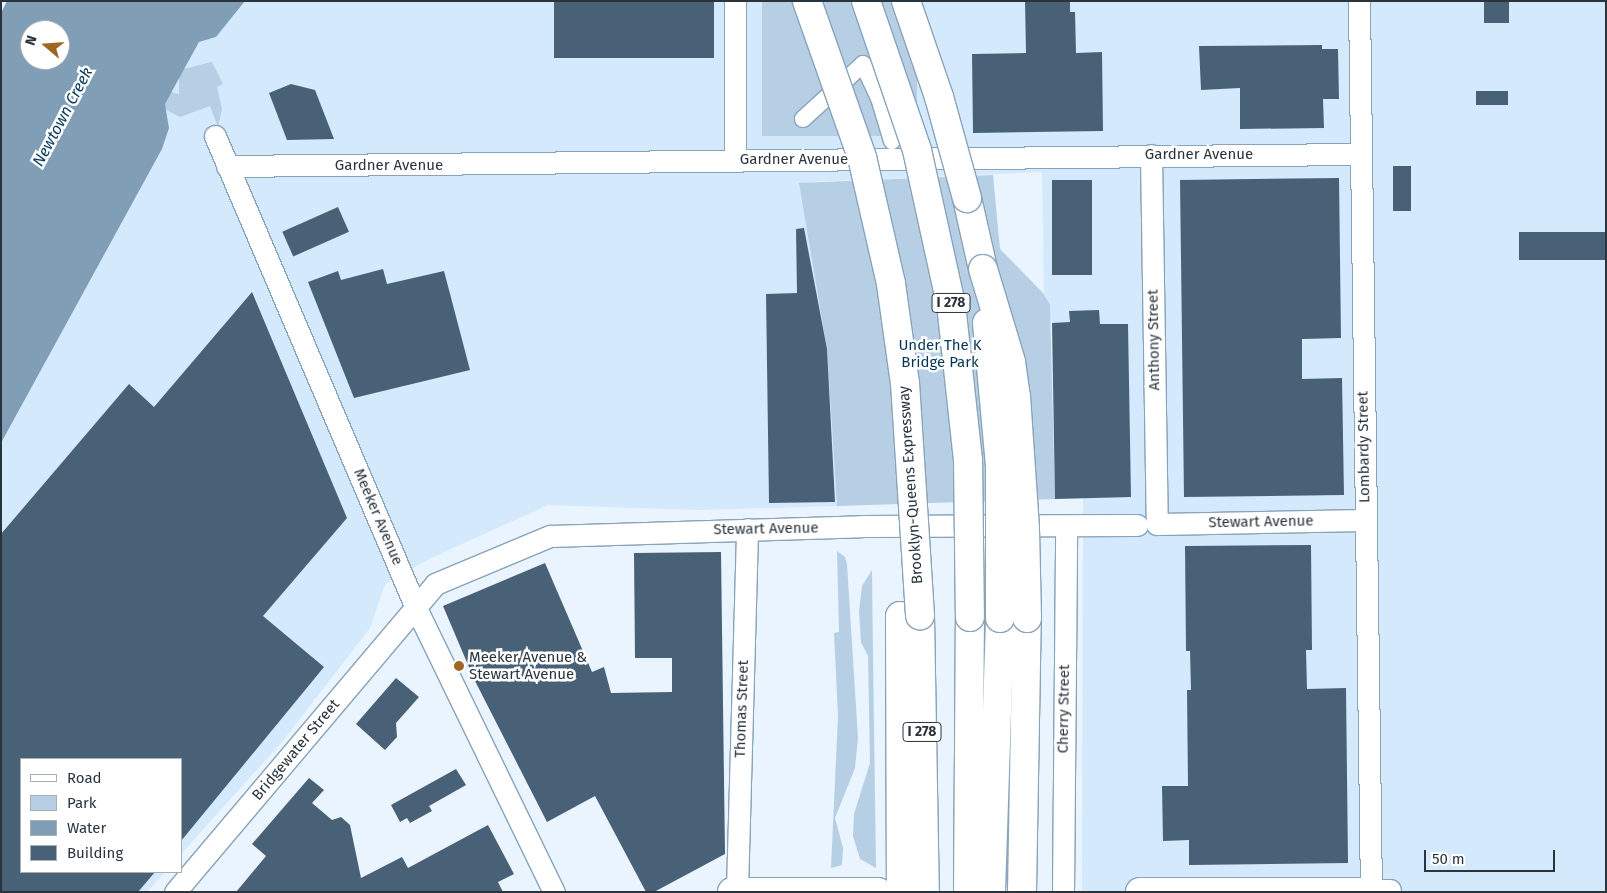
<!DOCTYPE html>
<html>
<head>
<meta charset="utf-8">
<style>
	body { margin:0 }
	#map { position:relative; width:1607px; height:893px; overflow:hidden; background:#e9f4fe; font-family:"Fira Sans",sans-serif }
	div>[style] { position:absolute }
	.built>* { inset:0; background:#d4e9fb }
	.green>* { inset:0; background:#b6cfe5; transform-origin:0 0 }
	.water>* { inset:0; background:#819eb7 }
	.building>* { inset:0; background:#496176; transform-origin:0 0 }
	.roads { filter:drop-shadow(1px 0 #88a3ba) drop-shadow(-1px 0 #88a3ba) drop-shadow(0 1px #88a3ba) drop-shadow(0 -1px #88a3ba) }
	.pedestrian>* { height:16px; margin:-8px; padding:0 8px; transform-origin:8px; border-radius:8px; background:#fff }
	.minor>* { height:21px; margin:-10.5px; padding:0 10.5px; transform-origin:10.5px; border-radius:10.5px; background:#fff }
	.secondary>* { height:28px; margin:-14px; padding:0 14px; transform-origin:14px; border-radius:14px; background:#fff }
	.motorway>* { height:28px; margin:-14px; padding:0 14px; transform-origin:14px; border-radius:14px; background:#fff }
	.bridges { filter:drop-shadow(1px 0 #88a3ba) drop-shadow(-1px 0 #88a3ba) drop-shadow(0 1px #88a3ba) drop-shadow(0 -1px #88a3ba) }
	.motorway-bridge>* { height:28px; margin:-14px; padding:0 14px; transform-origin:14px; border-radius:14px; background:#fff }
	.dots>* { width:14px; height:14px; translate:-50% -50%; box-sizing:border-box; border:2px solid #fff; border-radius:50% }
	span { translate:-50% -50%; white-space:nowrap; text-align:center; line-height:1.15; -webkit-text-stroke:5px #fff; paint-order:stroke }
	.shield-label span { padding:1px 4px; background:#fff; border:1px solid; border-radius:4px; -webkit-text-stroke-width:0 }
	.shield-label { font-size:14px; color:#29343d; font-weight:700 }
	.street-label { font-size:15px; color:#29343d }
	.park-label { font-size:15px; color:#013558 }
	.poi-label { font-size:15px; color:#29343d }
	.left { translate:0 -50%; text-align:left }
	.water-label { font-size:16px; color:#093b5f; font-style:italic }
	.frame { position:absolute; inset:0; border:2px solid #29343d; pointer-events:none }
	.legend { position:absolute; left:20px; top:758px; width:162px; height:115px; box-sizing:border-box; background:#fff; border:1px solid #a9aeb1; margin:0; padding:6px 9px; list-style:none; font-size:15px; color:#29343d }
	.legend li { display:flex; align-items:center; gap:10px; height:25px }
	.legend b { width:25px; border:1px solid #a9aeb1 }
	.north { position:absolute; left:20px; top:20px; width:50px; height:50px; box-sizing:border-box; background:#fff; border:1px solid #a9aeb1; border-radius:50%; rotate:288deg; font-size:14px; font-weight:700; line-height:20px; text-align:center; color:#29343d }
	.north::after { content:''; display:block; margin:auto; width:18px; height:22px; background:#9f6624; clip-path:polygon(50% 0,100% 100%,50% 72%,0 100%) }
	.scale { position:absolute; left:1424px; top:850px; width:131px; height:22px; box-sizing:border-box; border:2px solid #29343d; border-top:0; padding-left:6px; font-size:15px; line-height:18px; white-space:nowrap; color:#29343d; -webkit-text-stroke:4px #fff; paint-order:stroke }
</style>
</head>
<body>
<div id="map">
	<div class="built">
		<i style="clip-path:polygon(245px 1px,1606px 1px,1606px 892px,1082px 892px,1083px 498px,1055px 499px,1052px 323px,1044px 297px,1042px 172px,810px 182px,827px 349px,837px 506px,699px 510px,548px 505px,429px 559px,385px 584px,370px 628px,282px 742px,181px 854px,181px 759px,21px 759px,21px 872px,165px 872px,147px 892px,1px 892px,1px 443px,162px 149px,169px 128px,165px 104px,199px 42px,216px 37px)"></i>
	</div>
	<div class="green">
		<i style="left:762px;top:1px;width:155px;height:135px"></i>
		<i style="clip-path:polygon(212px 62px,223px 84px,217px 87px,222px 109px,218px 127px,210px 106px,180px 117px,155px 104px,164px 90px,179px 94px,179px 70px)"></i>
		<i style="clip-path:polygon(993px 175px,1000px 249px,1043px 293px,1050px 305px,1055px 499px,837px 506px,827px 349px,799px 183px)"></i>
		<i style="clip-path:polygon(837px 551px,845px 557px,847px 564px,858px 738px,855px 768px,835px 818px,843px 848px,842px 865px,831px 868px,838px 716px,834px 633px,839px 632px)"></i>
		<i style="clip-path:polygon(872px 570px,873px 658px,876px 868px,860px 859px,853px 836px,854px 814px,870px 763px,868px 656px,861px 642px,859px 611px,862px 586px)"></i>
	</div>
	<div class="water">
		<i style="clip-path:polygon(evenodd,7px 1px,245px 1px,216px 37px,199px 42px,165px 104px,169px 128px,162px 149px,1px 443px,1px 13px,7px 1px,30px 30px,60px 30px,60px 60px,30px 60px,30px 30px)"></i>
	</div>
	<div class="building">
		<i style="left:554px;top:1px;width:160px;height:57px"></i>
		<i style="clip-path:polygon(1025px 1px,1070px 1px,1070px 12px,1075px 12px,1076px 53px,1102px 52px,1103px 131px,973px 133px,972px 54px,1026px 53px)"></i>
		<i style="left:1484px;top:1px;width:25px;height:22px"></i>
		<i style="clip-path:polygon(1322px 45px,1322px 49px,1338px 49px,1339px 99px,1323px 99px,1324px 128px,1240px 129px,1240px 88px,1201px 90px,1199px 46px)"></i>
		<i style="clip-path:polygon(291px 84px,315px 90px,334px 139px,287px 140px,269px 93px)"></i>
		<i style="left:1508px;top:91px;width:14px;height:32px;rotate:90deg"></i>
		<i style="left:1393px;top:166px;width:18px;height:45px"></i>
		<i style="clip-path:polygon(1339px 178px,1341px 338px,1302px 339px,1302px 379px,1342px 378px,1344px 495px,1184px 497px,1180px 180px)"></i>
		<i style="left:1052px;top:180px;width:40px;height:95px"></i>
		<i style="left:338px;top:207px;width:27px;height:61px;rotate:66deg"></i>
		<i style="clip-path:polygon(804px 228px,827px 349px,835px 502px,769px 503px,766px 294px,797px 293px,796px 229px)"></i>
		<i style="left:1606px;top:232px;width:28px;height:87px;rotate:90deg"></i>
		<i style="clip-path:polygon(383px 269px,387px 284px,444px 271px,470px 370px,354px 398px,308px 282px,338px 271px,341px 280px)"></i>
		<i style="clip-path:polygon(252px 292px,347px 518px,263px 616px,324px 667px,181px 841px,181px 759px,21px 759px,21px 872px,155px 872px,138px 892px,1px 892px,1px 534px,129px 384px,154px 407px)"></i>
		<i style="clip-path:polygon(1099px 310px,1100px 324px,1128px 324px,1131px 497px,1055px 499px,1052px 323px,1070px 322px,1069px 311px)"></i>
		<i style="clip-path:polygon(1311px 545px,1312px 650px,1306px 650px,1307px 689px,1346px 688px,1348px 863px,1189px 865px,1189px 840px,1163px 841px,1162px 786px,1188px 786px,1187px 690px,1191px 690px,1190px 651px,1186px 651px,1185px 546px)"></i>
		<i style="clip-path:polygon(721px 552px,725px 854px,654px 892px,646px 892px,595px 796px,547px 822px,474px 679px,443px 606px,545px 563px,592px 672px,604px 667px,611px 693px,672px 692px,672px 658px,635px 658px,634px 553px)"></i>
		<i style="clip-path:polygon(396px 678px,419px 697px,396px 723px,397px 737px,385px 750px,356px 724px)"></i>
		<i style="clip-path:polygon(456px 769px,466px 785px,429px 806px,432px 811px,410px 823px,407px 818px,400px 822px,391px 805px)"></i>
		<i style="clip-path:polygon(309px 778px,324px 790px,312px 803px,332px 820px,341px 817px,350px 825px,361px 878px,402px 857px,408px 868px,488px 825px,514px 874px,498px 882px,503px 892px,236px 892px,266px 856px,252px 844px)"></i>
	</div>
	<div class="roads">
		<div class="pedestrian">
			<i style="left:803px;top:119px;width:81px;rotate:-42.5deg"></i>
			<i style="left:863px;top:64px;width:38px;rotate:65deg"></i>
			<i style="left:879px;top:98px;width:45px;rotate:73.2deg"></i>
		</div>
		<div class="minor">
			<i style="left:735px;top:1px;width:159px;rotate:90deg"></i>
			<i style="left:1359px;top:1px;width:889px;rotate:89.23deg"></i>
			<i style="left:1371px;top:890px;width:19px"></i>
			<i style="left:215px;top:136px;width:513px;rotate:66.93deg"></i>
			<i style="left:416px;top:608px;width:316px;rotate:64.1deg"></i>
			<i style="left:1151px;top:155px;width:369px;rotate:89.1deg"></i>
			<i style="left:1157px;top:524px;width:208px;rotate:-1.1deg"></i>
			<i style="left:227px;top:166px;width:1133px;rotate:-0.61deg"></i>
			<i style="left:737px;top:890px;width:361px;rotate:-88.4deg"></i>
			<i style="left:175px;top:892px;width:403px;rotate:-49.8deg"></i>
			<i style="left:435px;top:584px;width:125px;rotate:-22.7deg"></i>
			<i style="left:550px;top:536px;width:312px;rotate:-1.8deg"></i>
			<i style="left:862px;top:526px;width:275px;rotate:-0.2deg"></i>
			<i style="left:1063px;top:892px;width:366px;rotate:-89.5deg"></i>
		</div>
		<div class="secondary">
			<i style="left:732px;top:892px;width:146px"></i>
			<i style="left:1140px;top:892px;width:231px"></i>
		</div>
		<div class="motorway">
			<i style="left:967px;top:198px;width:73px;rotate:77.3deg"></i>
			<i style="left:900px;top:616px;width:276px;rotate:89.8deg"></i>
			<i style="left:920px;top:616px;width:276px;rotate:89deg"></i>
			<i style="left:968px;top:892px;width:275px;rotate:-89.6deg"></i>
			<i style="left:991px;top:892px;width:274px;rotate:-88.1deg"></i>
			<i style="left:1022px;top:892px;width:274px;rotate:-89deg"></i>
		</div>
	</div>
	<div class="bridges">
		<div class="motorway-bridge">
			<i style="left:807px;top:1px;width:165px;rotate:70.6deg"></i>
			<i style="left:862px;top:157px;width:130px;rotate:77.1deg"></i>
			<i style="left:891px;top:284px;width:100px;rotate:82deg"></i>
			<i style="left:905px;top:383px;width:233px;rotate:86.3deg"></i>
			<i style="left:866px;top:1px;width:157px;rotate:71.1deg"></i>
			<i style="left:917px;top:150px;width:158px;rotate:77.6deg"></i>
			<i style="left:951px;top:304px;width:157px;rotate:83.8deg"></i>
			<i style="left:968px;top:460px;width:157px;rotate:89.3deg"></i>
			<i style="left:906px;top:1px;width:102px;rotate:71deg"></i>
			<i style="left:939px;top:97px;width:105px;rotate:74.5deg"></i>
			<i style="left:983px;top:269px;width:97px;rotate:73.2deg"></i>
			<i style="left:1011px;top:362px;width:34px;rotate:82deg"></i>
			<i style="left:1016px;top:396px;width:133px;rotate:86.1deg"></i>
			<i style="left:1025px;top:529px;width:89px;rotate:88.7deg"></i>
			<i style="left:987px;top:323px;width:145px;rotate:84.8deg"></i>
			<i style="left:1000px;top:467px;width:151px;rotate:90deg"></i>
		</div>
	</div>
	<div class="dots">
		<i style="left:459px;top:666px;background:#9f6624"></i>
	</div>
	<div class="shield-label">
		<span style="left:951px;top:303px">I 278</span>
		<span style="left:922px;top:732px">I 278</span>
	</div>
	<div class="street-label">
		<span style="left:1199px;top:155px">Gardner Avenue</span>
		<span style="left:794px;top:160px">Gardner Avenue</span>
		<span style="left:389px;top:166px">Gardner Avenue</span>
		<span style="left:1154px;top:340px;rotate:-91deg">Anthony Street</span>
		<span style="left:1364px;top:447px;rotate:-91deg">Lombardy Street</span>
		<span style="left:911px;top:485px;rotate:-94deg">Brooklyn-Queens Expressway</span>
		<span style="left:378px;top:517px;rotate:67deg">Meeker Avenue</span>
		<span style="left:1261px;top:522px;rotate:-1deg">Stewart Avenue</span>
		<span style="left:766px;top:529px;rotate:-1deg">Stewart Avenue</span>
		<span style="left:742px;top:709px;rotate:-88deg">Thomas Street</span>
		<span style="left:1064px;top:709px;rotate:-89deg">Cherry Street</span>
		<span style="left:296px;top:750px;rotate:-50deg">Bridgewater Street</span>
	</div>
	<div class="park-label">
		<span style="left:940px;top:354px">Under The K<br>Bridge Park</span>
	</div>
	<div class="poi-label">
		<span class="left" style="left:469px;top:666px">Meeker Avenue &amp;<br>Stewart Avenue</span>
	</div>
	<div class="water-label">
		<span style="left:63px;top:117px;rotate:-62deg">Newtown Creek</span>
	</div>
	<div class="frame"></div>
	<ul class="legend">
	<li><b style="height:6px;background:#fff"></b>Road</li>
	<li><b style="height:14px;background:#b6cfe5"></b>Park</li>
	<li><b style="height:14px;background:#819eb7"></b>Water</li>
	<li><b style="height:14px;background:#496176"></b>Building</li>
	</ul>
	<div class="north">N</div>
	<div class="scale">50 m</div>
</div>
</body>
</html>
